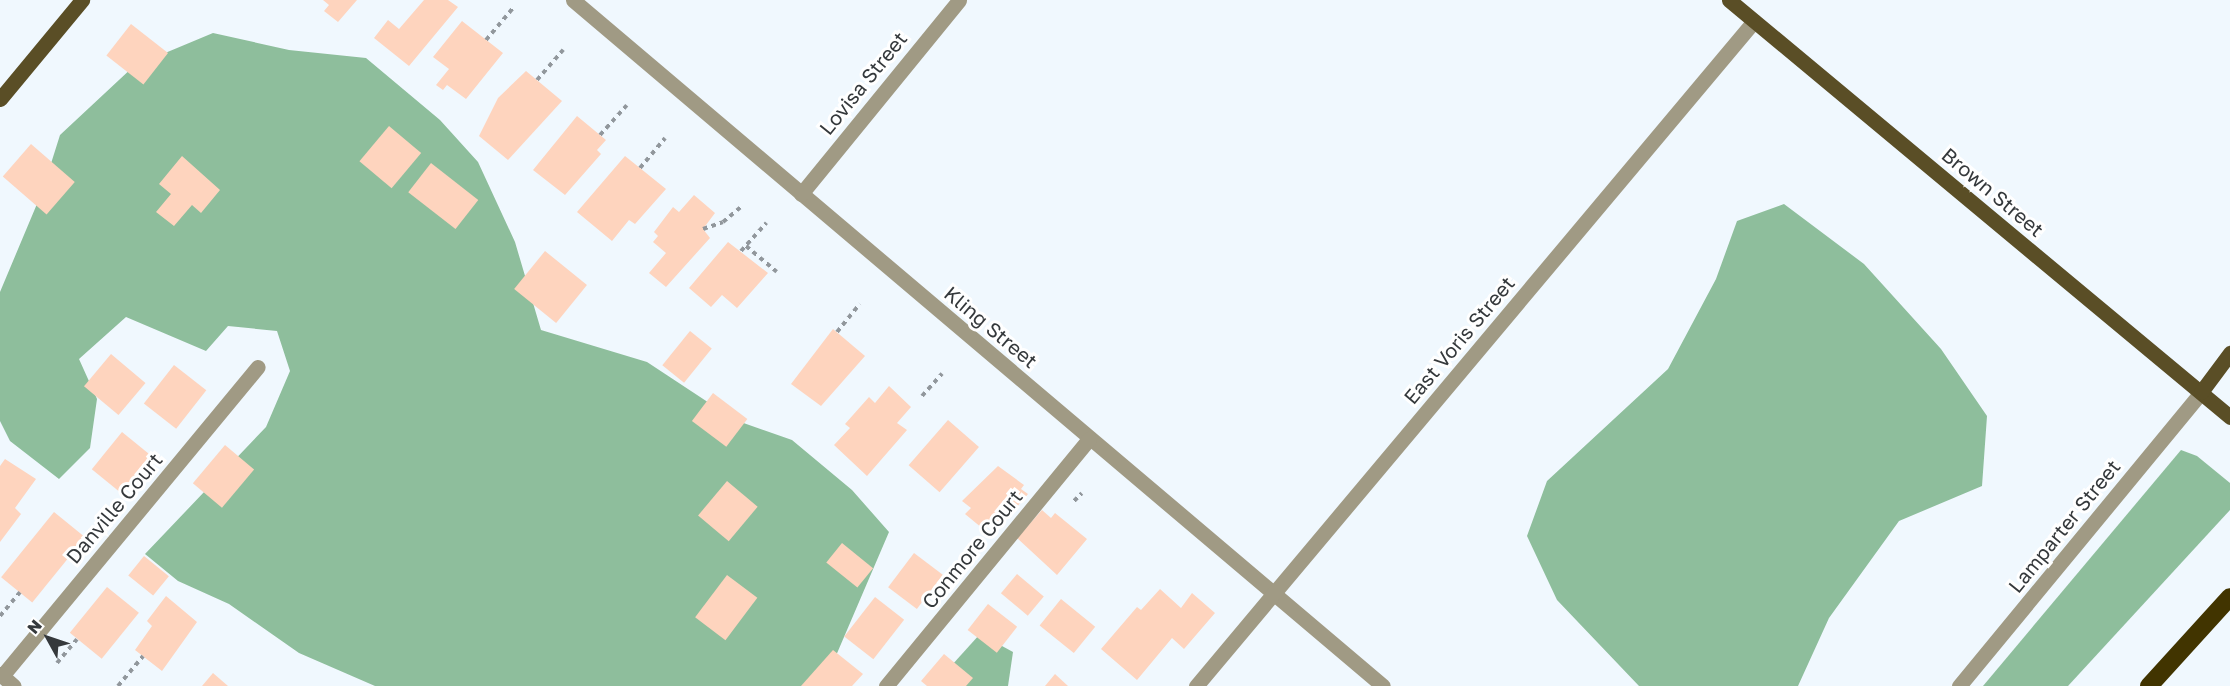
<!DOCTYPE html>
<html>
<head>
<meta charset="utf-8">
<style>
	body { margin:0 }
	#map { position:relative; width:2230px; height:686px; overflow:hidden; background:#f0f8fe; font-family:"Golos Text",sans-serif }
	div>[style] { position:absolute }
	.forest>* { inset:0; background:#8ebe9c }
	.building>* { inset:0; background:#fed4be; transform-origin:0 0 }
	.path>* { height:4px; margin-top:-2px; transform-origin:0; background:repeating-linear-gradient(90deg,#91979c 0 4.5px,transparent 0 9px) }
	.minor>* { height:15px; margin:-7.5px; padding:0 7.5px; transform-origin:7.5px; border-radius:7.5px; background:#a09a84 }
	.major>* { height:15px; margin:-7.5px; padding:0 7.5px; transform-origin:7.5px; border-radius:7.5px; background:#5a4e26 }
	.highway>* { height:18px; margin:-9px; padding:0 9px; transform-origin:9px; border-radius:9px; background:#413400 }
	span { translate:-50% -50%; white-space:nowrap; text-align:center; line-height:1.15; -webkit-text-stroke:6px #fff; paint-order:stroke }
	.street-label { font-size:20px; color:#35393c }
	.north { position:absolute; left:18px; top:608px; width:60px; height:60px; -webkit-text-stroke:4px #fff; paint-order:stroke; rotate:310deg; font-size:16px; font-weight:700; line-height:24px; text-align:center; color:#35393c }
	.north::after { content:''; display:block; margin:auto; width:21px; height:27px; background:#35393c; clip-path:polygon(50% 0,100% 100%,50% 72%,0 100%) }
</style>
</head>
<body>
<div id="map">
	<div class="forest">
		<i style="clip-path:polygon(213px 33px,289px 50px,366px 58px,440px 120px,478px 162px,515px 242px,541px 330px,647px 362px,735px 420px,792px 440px,852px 490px,889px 532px,823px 686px,375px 686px,299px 653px,229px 604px,178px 581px,145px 554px,266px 427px,290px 371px,277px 331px,228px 326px,206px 351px,126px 317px,79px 359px,97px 399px,90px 448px,59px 479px,10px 441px,0 421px,0 292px,42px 192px,60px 135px,134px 66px)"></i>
		<i style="clip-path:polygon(1784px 204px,1864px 264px,1941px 349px,1987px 416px,1982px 486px,1899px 521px,1829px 618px,1798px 686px,1639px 686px,1557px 600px,1527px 536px,1547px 481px,1668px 369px,1716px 279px,1737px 221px)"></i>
		<i style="clip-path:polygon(2181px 450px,2197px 456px,2230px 483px,2230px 510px,2068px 686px,1983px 686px)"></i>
		<i style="clip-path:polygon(980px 634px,1013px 652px,1008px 686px,933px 686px)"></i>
	</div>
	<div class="building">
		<i style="clip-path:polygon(323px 0,357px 0,338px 22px,324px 11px,329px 5px)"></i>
		<i style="clip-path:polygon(424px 0,448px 0,458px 7px,409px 66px,374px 38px,388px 20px,399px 29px)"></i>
		<i style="clip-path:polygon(462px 21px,503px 53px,466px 99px,447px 85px,443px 90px,436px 85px,449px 69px,433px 57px)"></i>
		<i style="left:131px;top:24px;width:47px;height:40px;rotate:38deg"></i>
		<i style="clip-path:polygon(526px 71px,562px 101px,508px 160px,479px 136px,498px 98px)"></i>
		<i style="clip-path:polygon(577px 116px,606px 140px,597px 150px,601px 154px,565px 195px,533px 170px)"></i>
		<i style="left:389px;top:126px;width:42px;height:46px;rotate:40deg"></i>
		<i style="left:31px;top:144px;width:58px;height:43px;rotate:41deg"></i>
		<i style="clip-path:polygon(182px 156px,220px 190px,201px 213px,192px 205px,174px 226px,156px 212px,171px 194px,159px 184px)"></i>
		<i style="clip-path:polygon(625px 156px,666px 189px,635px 224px,629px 220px,612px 241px,577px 212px)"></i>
		<i style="left:431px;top:163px;width:60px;height:37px;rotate:38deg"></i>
		<i style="clip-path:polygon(694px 195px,715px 213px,703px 229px,710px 238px,666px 287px,649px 273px,666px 253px,653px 242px,658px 236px,654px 232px,673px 207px,679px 212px)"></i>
		<i style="clip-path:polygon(728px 242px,768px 273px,737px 308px,722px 295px,711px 307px,689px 288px)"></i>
		<i style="left:545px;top:251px;width:54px;height:49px;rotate:39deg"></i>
		<i style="clip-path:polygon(833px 329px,865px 356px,821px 406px,791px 384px)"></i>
		<i style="left:690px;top:331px;width:28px;height:44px;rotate:39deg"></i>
		<i style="left:111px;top:354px;width:45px;height:42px;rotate:40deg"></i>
		<i style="left:174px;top:365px;width:41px;height:49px;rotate:38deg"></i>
		<i style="clip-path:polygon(889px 386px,911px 407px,897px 423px,907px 430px,867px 476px,834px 445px,850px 428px,845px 424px,869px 397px,875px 403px)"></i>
		<i style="left:713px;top:393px;width:43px;height:35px;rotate:37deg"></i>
		<i style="left:948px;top:420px;width:41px;height:60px;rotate:41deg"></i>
		<i style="left:122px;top:432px;width:38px;height:48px;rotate:39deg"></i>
		<i style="left:225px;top:445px;width:38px;height:50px;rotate:40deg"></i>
		<i style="clip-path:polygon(5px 459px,36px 479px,15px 508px,21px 514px,0 542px,0 466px)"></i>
		<i style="clip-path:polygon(998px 466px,1024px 485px,1021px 489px,1028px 494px,998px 529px,988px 521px,982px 528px,965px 514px,971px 508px,962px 501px)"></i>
		<i style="left:727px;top:481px;width:40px;height:45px;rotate:40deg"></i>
		<i style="clip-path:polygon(1042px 510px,1051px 518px,1055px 513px,1087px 539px,1057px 575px,1017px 538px)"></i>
		<i style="left:54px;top:512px;width:40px;height:84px;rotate:39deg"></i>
		<i style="left:842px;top:543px;width:40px;height:25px;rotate:39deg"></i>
		<i style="left:914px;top:553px;width:36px;height:43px;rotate:37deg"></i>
		<i style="left:144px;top:556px;width:32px;height:25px;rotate:39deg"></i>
		<i style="left:1017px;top:574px;width:35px;height:25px;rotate:40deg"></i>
		<i style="left:727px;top:575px;width:38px;height:53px;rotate:37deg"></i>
		<i style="left:107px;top:587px;width:41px;height:59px;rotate:39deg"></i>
		<i style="clip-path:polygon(1160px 589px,1181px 608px,1192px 593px,1215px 613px,1184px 649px,1172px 638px,1137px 680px,1101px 649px,1137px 607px,1141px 610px)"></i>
		<i style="clip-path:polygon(166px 596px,197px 622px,162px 671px,135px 650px,152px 626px,147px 621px)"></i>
		<i style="left:875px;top:597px;width:37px;height:50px;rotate:38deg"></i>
		<i style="left:1061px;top:599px;width:44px;height:34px;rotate:39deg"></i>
		<i style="left:988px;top:604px;width:37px;height:33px;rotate:38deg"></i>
		<i style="clip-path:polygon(833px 650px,863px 674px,852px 686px,801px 686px)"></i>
		<i style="clip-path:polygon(944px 654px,973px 678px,966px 686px,927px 686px,921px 681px)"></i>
		<i style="clip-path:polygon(213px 673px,228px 686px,202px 686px)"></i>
		<i style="clip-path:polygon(1055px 674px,1068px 686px,1045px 686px)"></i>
	</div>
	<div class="path">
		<i style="left:486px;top:40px;width:42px;rotate:-49.8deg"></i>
		<i style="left:537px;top:80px;width:40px;rotate:-49deg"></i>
		<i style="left:600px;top:135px;width:40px;rotate:-48deg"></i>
		<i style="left:640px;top:168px;width:39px;rotate:-50deg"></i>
		<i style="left:703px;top:229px;width:21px;rotate:-19deg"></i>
		<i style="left:723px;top:222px;width:26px;rotate:-40deg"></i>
		<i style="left:746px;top:246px;width:40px;rotate:40deg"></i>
		<i style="left:741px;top:251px;width:38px;rotate:-48deg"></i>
		<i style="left:837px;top:332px;width:36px;rotate:-51deg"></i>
		<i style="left:922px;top:396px;width:30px;rotate:-48deg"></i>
		<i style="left:1074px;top:501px;width:11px;rotate:-45deg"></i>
		<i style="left:0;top:616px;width:31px;rotate:-50deg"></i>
		<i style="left:57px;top:663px;width:31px;rotate:-50deg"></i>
		<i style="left:118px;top:686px;width:39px;rotate:-50deg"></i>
	</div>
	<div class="minor">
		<i style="left:573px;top:0;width:1061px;rotate:40.26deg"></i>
		<i style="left:801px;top:194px;width:250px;rotate:-50.8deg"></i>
		<i style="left:0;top:674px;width:18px;rotate:41deg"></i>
		<i style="left:2px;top:676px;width:401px;rotate:-50.4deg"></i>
		<i style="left:886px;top:686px;width:320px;rotate:-50.6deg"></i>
		<i style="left:1196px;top:686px;width:868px;rotate:-50deg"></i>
		<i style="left:1959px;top:686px;width:381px;rotate:-50.5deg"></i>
	</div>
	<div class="major">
		<i style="left:1729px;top:0;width:652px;rotate:39.77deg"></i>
		<i style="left:0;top:99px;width:129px;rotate:-50.4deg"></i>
		<i style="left:2201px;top:392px;width:49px;rotate:-53.4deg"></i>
	</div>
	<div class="highway">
		<i style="left:2149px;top:686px;width:120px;rotate:-47.7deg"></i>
	</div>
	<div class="street-label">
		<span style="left:863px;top:83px;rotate:-51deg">Lovisa Street</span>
		<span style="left:1993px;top:192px;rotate:40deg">Brown Street</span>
		<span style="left:991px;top:327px;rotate:40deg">Kling Street</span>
		<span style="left:1459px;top:340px;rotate:-50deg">East Voris Street</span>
		<span style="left:114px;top:508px;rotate:-50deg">Danville Court</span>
		<span style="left:2064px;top:526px;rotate:-51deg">Lamparter Street</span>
		<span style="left:972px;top:549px;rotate:-51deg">Conmore Court</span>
	</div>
	<div class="north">N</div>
</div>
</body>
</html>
